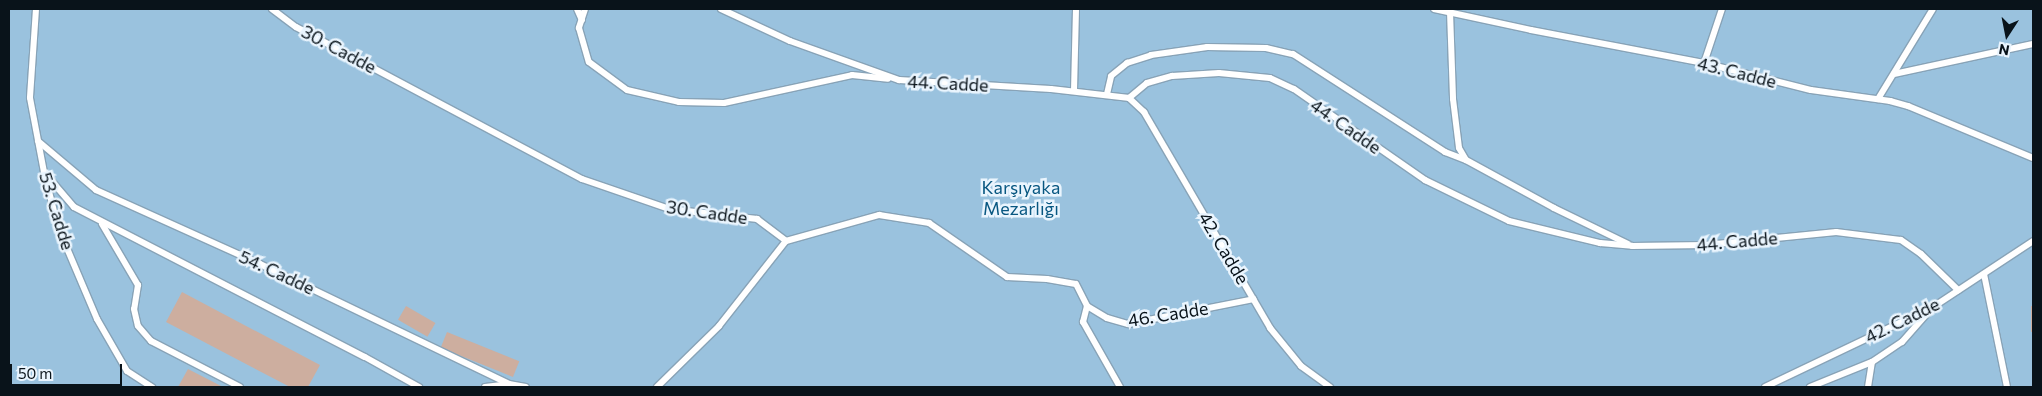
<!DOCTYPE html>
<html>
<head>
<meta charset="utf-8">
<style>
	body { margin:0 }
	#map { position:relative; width:2042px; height:396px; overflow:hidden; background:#d3eafa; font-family:Commissioner,sans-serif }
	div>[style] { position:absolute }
	.green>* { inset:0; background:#9ac2de; transform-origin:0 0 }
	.building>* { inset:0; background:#cdae9f; transform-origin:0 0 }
	.roads { filter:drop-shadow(1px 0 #88a3b7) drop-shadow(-1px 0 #88a3b7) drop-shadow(0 1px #88a3b7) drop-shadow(0 -1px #88a3b7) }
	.lane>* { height:6px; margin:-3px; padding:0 3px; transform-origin:3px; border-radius:3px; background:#fff }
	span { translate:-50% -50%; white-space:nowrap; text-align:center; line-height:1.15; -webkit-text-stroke:5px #eaf5fe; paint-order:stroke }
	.street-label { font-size:18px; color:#09131a }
	.park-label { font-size:18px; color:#085781 }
	.frame { position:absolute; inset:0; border:10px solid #09131a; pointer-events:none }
	.north { position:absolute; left:1982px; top:10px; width:50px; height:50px; -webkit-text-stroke:4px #eaf5fe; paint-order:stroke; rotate:191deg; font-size:14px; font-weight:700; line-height:20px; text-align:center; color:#09131a }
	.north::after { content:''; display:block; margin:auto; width:18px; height:22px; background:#09131a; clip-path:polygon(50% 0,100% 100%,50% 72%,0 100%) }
	.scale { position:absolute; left:10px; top:364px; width:112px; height:22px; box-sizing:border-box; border:2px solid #09131a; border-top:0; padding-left:6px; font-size:15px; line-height:18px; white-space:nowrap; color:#09131a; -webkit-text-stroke:4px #eaf5fe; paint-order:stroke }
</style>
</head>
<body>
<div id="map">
	<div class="green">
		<i style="left:9px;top:9px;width:2024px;height:378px"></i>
	</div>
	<div class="building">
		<i style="clip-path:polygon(182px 292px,320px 365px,308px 387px,290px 387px,166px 322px)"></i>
		<i style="left:406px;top:306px;width:34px;height:16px;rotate:30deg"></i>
		<i style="left:2031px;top:306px;width:2px;height:26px"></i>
		<i style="left:447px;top:332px;width:78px;height:17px;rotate:22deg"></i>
		<i style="clip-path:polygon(188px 369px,223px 387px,178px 387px)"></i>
	</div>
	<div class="roads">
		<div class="lane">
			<i style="left:36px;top:9px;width:89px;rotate:93.9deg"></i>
			<i style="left:30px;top:98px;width:75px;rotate:79.3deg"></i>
			<i style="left:44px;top:172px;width:57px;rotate:75.7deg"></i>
			<i style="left:58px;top:227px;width:100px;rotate:67deg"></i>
			<i style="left:97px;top:319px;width:60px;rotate:60deg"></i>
			<i style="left:127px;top:371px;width:30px;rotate:33deg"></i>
			<i style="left:272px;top:9px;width:30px;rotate:37deg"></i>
			<i style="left:296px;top:27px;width:324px;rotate:28deg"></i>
			<i style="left:582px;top:179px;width:92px;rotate:19deg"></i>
			<i style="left:669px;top:209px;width:89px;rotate:6.5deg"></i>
			<i style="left:757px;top:219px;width:36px;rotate:37deg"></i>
			<i style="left:786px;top:241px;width:97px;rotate:-15.6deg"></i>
			<i style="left:879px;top:215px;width:51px;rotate:9.1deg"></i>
			<i style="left:929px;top:223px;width:95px;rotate:34.7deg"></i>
			<i style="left:1007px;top:277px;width:40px;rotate:2.9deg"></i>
			<i style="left:1047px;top:279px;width:29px;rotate:10deg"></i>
			<i style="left:1076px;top:284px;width:25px;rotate:63deg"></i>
			<i style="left:577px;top:9px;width:12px;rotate:66deg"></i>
			<i style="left:585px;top:9px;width:20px;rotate:108deg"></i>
			<i style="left:579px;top:28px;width:35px;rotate:74deg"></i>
			<i style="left:589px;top:62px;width:47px;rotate:36.4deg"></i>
			<i style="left:627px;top:90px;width:53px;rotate:13deg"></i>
			<i style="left:679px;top:102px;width:45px;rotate:1.3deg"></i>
			<i style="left:724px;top:103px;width:131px;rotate:-12.3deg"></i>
			<i style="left:852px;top:75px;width:36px;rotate:6deg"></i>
			<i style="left:721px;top:9px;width:76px;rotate:24.9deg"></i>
			<i style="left:790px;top:41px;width:116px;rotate:19.7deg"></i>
			<i style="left:899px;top:80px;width:152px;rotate:3.4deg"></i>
			<i style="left:1051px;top:89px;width:79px;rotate:6.6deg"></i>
			<i style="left:1434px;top:9px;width:99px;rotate:12.2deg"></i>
			<i style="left:1531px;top:30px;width:176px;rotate:10.8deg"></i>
			<i style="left:1704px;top:63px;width:110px;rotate:14.2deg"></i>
			<i style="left:1811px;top:90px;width:80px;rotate:7.9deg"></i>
			<i style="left:1890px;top:101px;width:19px;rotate:16deg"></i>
			<i style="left:1908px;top:106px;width:135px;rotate:22.6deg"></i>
			<i style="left:1450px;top:12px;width:87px;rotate:88deg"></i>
			<i style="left:1453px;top:99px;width:49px;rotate:83deg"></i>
			<i style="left:1459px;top:148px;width:14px;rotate:60deg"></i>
			<i style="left:1466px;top:160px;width:100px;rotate:28.6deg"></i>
			<i style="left:1554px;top:208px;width:82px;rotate:25.9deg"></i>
			<i style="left:1704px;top:63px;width:57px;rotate:-71.6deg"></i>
			<i style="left:1894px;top:74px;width:142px;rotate:-12.2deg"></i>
			<i style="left:1074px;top:91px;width:82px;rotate:-88.6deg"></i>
			<i style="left:1107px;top:94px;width:18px;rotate:-77deg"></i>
			<i style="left:1111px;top:76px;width:21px;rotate:-39deg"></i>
			<i style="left:1127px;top:63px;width:25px;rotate:-18deg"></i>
			<i style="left:1151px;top:55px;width:57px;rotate:-8.1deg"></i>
			<i style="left:1207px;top:47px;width:59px;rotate:1deg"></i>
			<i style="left:1266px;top:48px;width:28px;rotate:13deg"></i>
			<i style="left:1293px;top:54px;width:181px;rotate:32.8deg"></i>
			<i style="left:1445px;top:152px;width:22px;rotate:21deg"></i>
			<i style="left:1129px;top:98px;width:23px;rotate:-40deg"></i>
			<i style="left:1147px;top:83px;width:26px;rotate:-16deg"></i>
			<i style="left:1172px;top:76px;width:47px;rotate:-3.7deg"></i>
			<i style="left:1219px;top:73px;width:51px;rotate:5.6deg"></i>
			<i style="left:1270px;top:78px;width:26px;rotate:25deg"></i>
			<i style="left:1294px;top:89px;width:160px;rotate:34.8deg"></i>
			<i style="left:1425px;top:180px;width:93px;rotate:26deg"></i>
			<i style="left:1509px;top:221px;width:94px;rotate:13.6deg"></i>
			<i style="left:1600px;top:243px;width:32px;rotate:5deg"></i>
			<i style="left:1632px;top:246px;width:74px;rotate:-0.8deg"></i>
			<i style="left:1706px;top:245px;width:131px;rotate:-5.7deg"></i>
			<i style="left:1836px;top:232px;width:65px;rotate:7deg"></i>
			<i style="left:1901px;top:240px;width:24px;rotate:35deg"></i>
			<i style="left:1921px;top:254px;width:52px;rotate:44.2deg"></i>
			<i style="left:1129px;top:98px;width:21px;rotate:43deg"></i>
			<i style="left:1144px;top:112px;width:250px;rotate:59.7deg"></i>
			<i style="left:1270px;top:328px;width:49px;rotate:50.8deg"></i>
			<i style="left:1301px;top:366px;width:36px;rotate:36deg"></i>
			<i style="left:1878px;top:99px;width:105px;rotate:-58.6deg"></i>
			<i style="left:38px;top:141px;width:76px;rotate:40.2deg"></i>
			<i style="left:96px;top:190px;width:180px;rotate:24.3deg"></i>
			<i style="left:260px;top:264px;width:276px;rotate:25.7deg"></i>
			<i style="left:509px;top:384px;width:17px;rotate:10deg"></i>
			<i style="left:44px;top:172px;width:46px;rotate:49.4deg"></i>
			<i style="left:74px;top:207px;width:327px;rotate:27.3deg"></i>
			<i style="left:365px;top:357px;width:62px;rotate:29.1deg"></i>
			<i style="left:102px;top:224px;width:71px;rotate:59.5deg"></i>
			<i style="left:138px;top:285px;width:24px;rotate:99deg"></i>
			<i style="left:134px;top:309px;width:17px;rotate:77deg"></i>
			<i style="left:138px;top:326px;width:20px;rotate:49deg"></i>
			<i style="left:151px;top:341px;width:100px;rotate:27.3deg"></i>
			<i style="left:1984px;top:274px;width:115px;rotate:78.5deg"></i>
			<i style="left:485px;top:387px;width:23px;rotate:-7deg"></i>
			<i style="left:657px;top:387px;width:87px;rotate:-44.5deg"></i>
			<i style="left:719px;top:326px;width:108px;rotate:-51.8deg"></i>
			<i style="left:1120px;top:387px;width:75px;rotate:-119.6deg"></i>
			<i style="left:1083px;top:322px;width:16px;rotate:-76deg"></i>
			<i style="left:1087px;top:306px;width:23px;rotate:31deg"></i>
			<i style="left:1107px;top:318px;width:22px;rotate:16deg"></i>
			<i style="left:1128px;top:324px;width:128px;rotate:-11.2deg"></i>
			<i style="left:1765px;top:387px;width:186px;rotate:-25.5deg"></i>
			<i style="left:1933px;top:307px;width:120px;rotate:-33.4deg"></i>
			<i style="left:1810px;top:387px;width:67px;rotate:-22deg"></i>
			<i style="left:1868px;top:387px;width:25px;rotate:-81deg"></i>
			<i style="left:1872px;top:362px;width:36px;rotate:-34deg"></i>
			<i style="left:1902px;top:342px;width:44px;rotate:-48.7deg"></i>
		</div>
	</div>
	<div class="street-label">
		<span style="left:339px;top:49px;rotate:28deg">30. Cadde</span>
		<span style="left:1737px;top:72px;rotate:14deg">43. Cadde</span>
		<span style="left:948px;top:83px;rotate:3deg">44. Cadde</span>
		<span style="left:1346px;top:126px;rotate:35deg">44. Cadde</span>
		<span style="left:57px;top:211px;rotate:73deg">53. Cadde</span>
		<span style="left:707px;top:212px;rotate:8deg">30. Cadde</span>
		<span style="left:1737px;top:241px;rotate:-5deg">44. Cadde</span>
		<span style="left:1224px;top:248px;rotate:59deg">42. Cadde</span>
		<span style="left:277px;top:272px;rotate:25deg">54. Cadde</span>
		<span style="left:1168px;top:314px;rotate:-9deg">46. Cadde</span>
		<span style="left:1902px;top:320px;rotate:-26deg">42. Cadde</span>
	</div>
	<div class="park-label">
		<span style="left:1021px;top:198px">Karşıyaka<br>Mezarlığı</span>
	</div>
	<div class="frame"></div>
	<div class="north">N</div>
	<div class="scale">50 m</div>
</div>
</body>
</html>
